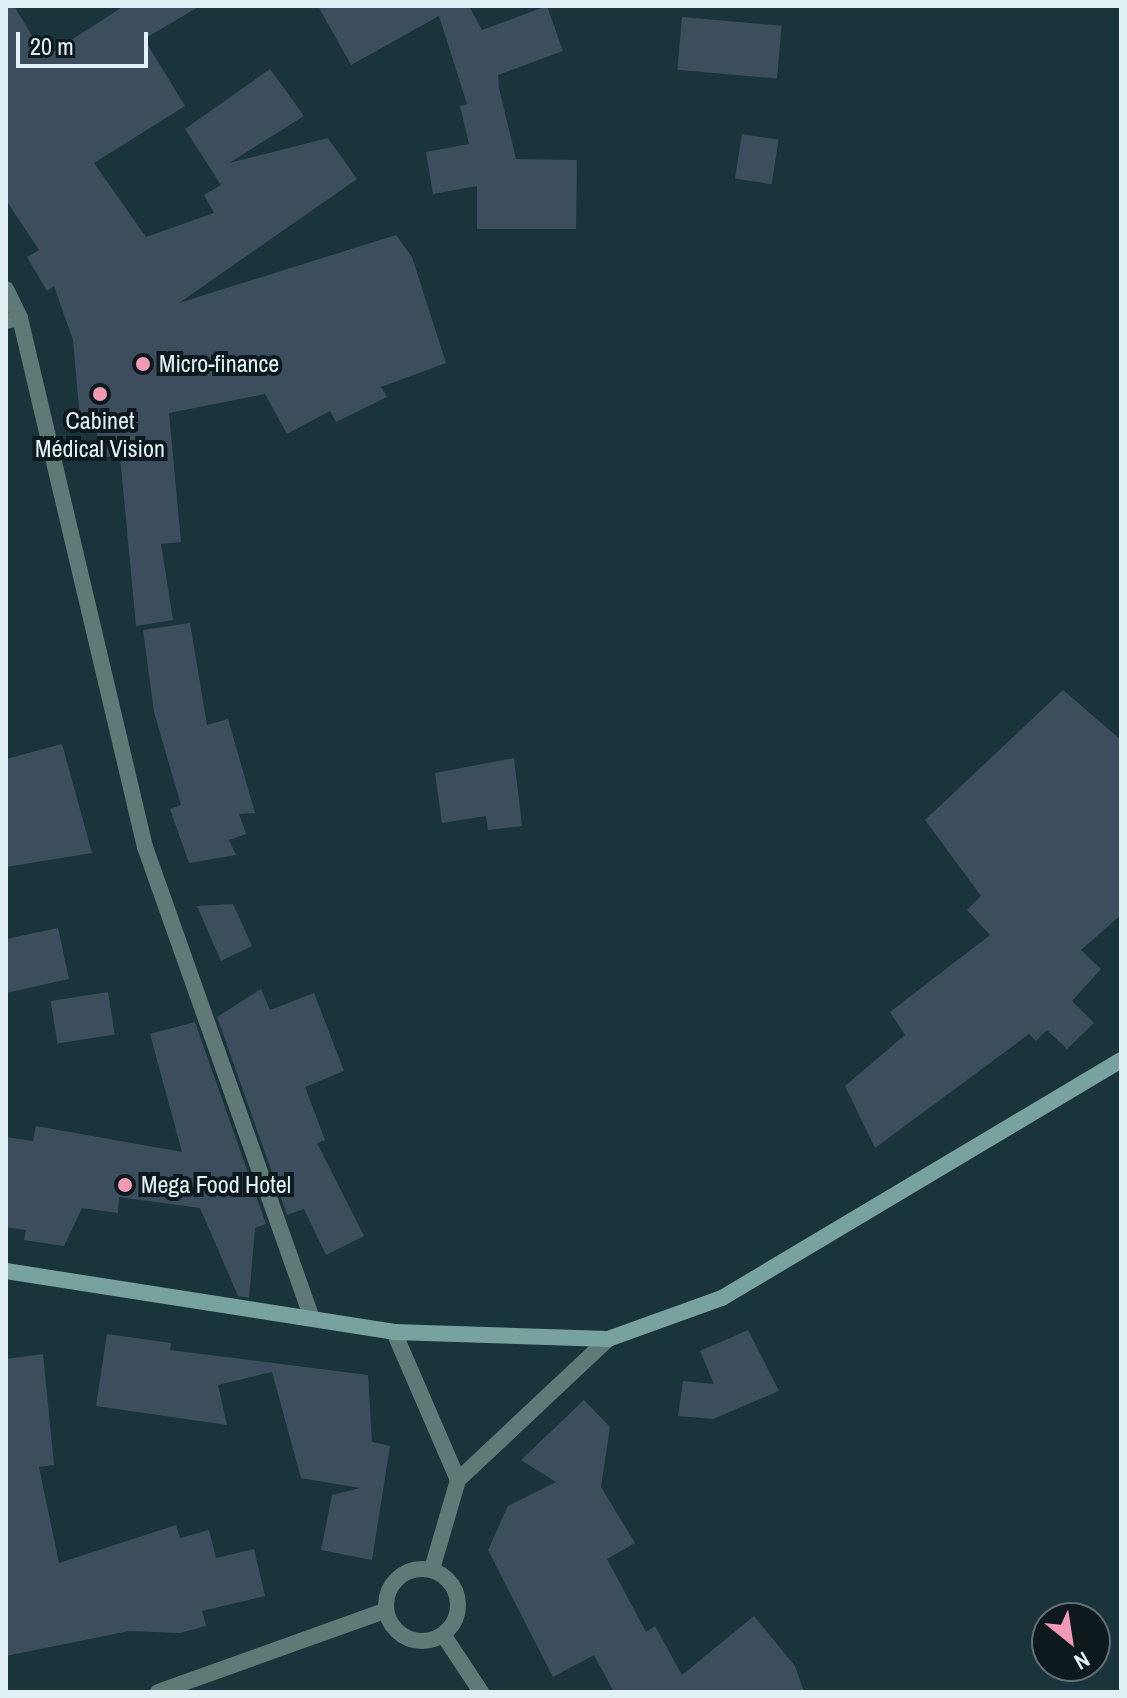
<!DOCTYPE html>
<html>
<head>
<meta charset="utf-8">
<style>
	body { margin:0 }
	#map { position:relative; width:1127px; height:1698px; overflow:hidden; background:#1a343b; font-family:"Archivo Narrow",sans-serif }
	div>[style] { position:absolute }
	.building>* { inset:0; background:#3c4e5d; transform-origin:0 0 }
	.street>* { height:16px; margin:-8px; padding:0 8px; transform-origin:8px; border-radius:8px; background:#5e7976 }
	.street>.ring { margin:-8px; padding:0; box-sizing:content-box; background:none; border:16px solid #5e7976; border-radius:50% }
	.secondary>* { height:16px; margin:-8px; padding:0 8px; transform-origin:8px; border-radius:8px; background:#77a29e }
	.dots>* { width:22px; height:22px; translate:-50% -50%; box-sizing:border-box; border:4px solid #0e191d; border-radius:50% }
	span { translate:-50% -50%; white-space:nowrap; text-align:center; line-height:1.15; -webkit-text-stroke:8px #0e191d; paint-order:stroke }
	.poi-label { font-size:24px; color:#e2f1f5 }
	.left { translate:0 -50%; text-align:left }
	.frame { position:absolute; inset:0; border:8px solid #e2f1f5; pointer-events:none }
	.north { position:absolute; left:1031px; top:1602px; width:80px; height:80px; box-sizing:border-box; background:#0e191d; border:2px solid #636f73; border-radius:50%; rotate:150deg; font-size:22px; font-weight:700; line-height:32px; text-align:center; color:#e2f1f5 }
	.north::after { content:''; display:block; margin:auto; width:28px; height:36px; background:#f09ab5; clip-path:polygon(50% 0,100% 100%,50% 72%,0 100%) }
	.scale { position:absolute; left:16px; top:32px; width:132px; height:36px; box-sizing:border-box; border:4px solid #e2f1f5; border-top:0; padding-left:10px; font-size:24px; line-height:28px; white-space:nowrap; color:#e2f1f5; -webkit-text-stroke:6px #0e191d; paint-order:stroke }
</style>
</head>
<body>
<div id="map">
	<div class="building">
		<i style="clip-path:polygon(6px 6px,14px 6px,45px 57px,124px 6px,200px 6px,144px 39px,185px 106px,94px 163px,146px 237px,214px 213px,204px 195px,221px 185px,185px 129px,270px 69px,304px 116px,229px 163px,328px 138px,357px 179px,179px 303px,396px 235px,412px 257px,446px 363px,381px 387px,387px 397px,336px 422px,330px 411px,287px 434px,265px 394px,169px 413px,181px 542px,161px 544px,173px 620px,136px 626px,120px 456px,99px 457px,95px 418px,80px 419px,73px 340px,54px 286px,47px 291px,27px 257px,39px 250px,6px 200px)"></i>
		<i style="clip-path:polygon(318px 6px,469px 6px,482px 30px,547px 6px,563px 51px,498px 75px,499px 88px,516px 159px,577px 160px,576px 229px,477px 229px,477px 186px,433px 194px,426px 152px,469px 144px,460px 106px,467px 104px,439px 16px,351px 65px)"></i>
		<i style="left:682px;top:17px;width:100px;height:53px;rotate:5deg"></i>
		<i style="left:742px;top:134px;width:37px;height:45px;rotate:9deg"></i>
		<i style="clip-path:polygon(190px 623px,207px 725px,228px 719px,255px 813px,239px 814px,246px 834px,229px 840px,236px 855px,189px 863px,170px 809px,181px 805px,154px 712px,143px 630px)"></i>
		<i style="clip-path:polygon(1063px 690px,1121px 740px,1121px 915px,1081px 950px,1101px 969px,1072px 1001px,1094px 1023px,1067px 1049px,1047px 1030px,1036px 1041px,1029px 1034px,875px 1148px,845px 1086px,905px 1035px,890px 1012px,990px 935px,967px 910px,981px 896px,925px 820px)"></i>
		<i style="clip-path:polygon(62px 744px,92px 853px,6px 867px,6px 759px)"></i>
		<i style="clip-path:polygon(514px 758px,522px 826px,488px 830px,486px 816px,442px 823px,435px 773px)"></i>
		<i style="clip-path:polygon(233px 904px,252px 946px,221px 961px,197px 906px)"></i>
		<i style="clip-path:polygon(58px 928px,69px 979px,6px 993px,6px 939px)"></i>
		<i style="clip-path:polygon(261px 989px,270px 1010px,314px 993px,344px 1071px,305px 1087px,325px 1140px,317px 1143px,364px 1236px,326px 1255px,304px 1209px,287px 1215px,217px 1017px)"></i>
		<i style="left:108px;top:992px;width:43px;height:58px;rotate:81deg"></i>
		<i style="clip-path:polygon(195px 1022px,266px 1224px,255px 1228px,249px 1298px,238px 1296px,200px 1208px,119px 1197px,118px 1213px,82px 1208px,64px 1246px,24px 1240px,26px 1230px,6px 1227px,6px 1137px,33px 1141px,36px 1126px,182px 1152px,150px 1034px)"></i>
		<i style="clip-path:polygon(748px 1330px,779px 1391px,713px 1419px,678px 1416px,683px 1381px,714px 1384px,700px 1351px)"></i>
		<i style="clip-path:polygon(107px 1334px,171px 1343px,170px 1350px,368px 1375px,372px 1442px,390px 1446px,372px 1560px,321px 1550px,332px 1495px,360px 1488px,301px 1478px,272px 1372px,218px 1385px,227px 1425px,96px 1406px)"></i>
		<i style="clip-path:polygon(43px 1354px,54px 1465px,39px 1467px,59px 1563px,176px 1525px,180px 1538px,209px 1530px,216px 1558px,254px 1549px,265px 1596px,202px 1611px,206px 1626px,180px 1633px,129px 1631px,6px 1656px,6px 1359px)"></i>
		<i style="clip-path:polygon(584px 1400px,610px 1427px,601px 1487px,635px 1543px,607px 1559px,646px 1632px,655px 1626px,682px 1675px,754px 1616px,795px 1666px,804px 1692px,614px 1692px,594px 1655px,553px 1677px,488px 1550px,508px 1506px,556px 1482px,521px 1460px)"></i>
	</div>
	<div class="street">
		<i style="left:6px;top:289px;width:32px;rotate:64deg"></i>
		<i style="left:6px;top:321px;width:14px;rotate:-12deg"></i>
		<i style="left:20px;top:318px;width:544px;rotate:76.71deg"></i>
		<i style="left:145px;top:847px;width:498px;rotate:70.5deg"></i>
		<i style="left:394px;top:1332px;width:161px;rotate:66.6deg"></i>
		<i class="ring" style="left:386px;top:1569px;width:56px;height:56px"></i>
		<i style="left:432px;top:1569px;width:93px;rotate:-73.7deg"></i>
		<i style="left:458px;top:1480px;width:206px;rotate:-43.2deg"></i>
		<i style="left:444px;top:1636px;width:67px;rotate:56.5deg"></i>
		<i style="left:158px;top:1692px;width:240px;rotate:-19.7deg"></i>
	</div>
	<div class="secondary">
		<i style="left:6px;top:1271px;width:393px;rotate:8.9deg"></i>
		<i style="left:394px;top:1332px;width:214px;rotate:1.9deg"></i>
		<i style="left:608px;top:1339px;width:121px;rotate:-19.8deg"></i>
		<i style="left:722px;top:1298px;width:465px;rotate:-30.8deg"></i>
	</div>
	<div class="dots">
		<i style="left:143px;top:364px;background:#f09ab5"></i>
		<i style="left:100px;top:394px;background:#f09ab5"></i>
		<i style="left:125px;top:1185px;background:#f09ab5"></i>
	</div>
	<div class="poi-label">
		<span class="left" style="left:159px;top:364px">Micro-finance</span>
		<span style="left:100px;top:435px">Cabinet<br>Médical Vision</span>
		<span class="left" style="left:141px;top:1185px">Mega Food Hotel</span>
	</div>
	<div class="frame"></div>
	<div class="north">N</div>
	<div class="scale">20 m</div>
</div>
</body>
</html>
